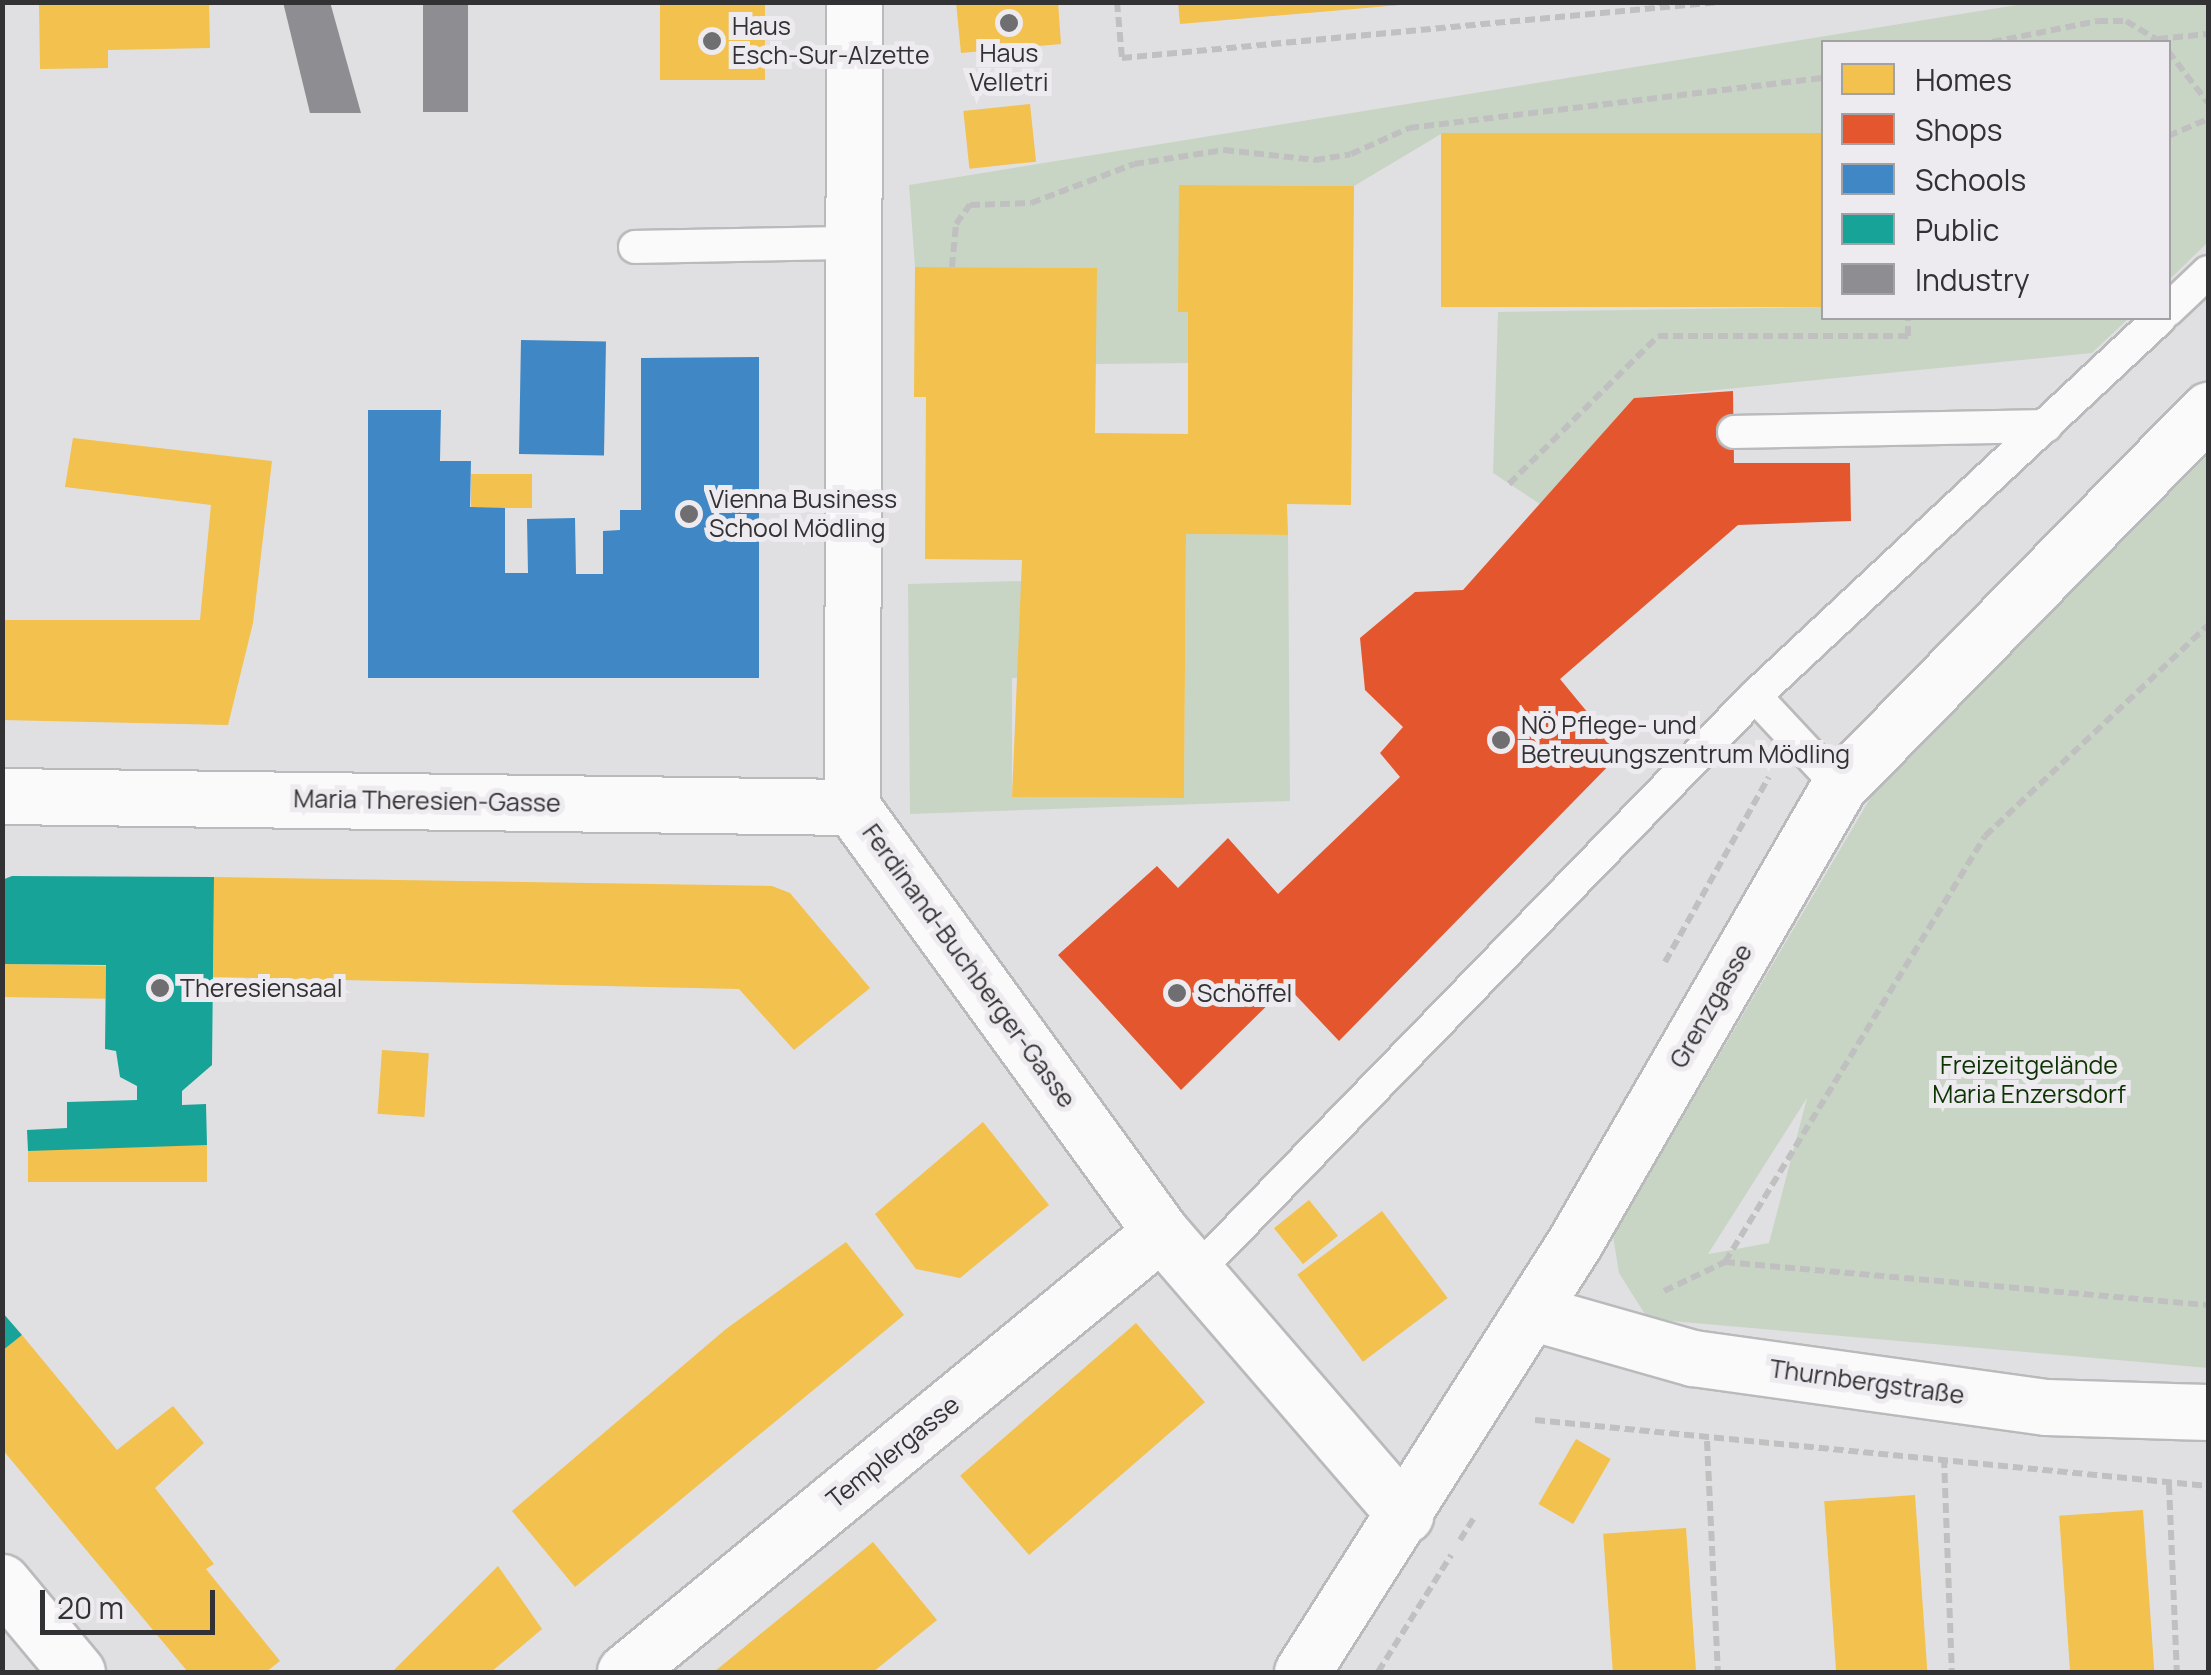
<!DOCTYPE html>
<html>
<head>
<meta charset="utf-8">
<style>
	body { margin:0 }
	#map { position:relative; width:2211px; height:1675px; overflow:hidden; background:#e0dfe1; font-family:Manrope,sans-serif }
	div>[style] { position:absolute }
	.green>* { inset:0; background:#c8d5c5 }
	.homes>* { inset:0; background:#f2c14e; transform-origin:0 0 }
	.shops>* { inset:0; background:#e4572e }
	.schools>* { inset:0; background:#3f88c5; transform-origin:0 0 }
	.public>* { inset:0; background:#17a398 }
	.industry>* { inset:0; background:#8d8d92; transform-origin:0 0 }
	.path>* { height:6px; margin-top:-3px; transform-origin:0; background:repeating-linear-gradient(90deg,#c0c0c1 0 10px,transparent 0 15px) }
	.roads { filter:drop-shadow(2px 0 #bab9bb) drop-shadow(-2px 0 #bab9bb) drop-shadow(0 2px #bab9bb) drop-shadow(0 -2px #bab9bb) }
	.service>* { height:32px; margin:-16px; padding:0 16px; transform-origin:16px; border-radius:16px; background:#fafafa }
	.minor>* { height:55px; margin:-27.5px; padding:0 27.5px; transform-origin:27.5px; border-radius:27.5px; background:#fafafa }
	.tertiary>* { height:55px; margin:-27.5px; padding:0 27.5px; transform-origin:27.5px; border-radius:27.5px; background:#fafafa }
	.dots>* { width:28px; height:28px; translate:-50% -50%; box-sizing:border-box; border:5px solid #edebef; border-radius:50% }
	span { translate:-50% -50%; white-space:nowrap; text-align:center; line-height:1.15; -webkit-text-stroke:10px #edebef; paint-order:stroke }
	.poi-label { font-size:25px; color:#323133 }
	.left { translate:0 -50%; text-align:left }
	.street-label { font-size:25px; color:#323133 }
	.park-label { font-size:25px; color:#0f3404 }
	.frame { position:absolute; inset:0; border:5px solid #323133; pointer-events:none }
	.legend { position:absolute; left:1821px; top:40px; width:350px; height:280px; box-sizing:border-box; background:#edebef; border:2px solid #a2a1a4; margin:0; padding:12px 18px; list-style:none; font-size:30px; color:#323133 }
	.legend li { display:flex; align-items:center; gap:20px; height:50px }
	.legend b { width:50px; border:2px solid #a2a1a4 }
	.scale { position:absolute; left:40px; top:1590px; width:175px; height:45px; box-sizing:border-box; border:5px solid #323133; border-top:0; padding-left:12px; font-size:30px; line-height:35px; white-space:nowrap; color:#323133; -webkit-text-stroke:8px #edebef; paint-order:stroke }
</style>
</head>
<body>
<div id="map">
	<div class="green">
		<i style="clip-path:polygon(2029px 3px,2208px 3px,2208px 242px,2169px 280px,2168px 42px,1824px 42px,1823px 133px,1441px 134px,1354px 186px,1180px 185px,1179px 312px,1188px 312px,1188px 363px,1095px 364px,1096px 268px,915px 267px,909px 185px)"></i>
		<i style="clip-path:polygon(1823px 307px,1824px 318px,2129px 318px,2092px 353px,1634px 398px,1540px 504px,1493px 473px,1498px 312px)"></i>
		<i style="clip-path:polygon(evenodd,2208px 455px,2208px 1368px,1648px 1319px,1619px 1273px,1613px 1236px,1885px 773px,2208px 455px,1807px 1098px,1769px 1243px,1709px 1254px,1708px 1254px,1807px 1098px)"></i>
		<i style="clip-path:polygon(1186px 534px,1288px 535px,1290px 801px,910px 814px,908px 584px,1022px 581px,1021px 678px,1012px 678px,1012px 797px,1184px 798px)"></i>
	</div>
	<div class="homes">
		<i style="clip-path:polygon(39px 2px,209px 2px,210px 48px,108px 50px,108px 68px,40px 69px)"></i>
		<i style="left:660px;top:2px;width:105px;height:78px"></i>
		<i style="clip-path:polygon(956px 2px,1058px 2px,1061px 44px,961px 53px)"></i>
		<i style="clip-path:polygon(1178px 2px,1400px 2px,1400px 5px,1180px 24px)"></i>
		<i style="left:1030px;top:104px;width:58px;height:67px;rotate:84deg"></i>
		<i style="left:1824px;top:133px;width:174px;height:383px;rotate:90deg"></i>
		<i style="clip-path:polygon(1179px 185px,1354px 186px,1351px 505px,1287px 504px,1288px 535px,1186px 534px,1184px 798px,1012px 797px,1022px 560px,925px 559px,926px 397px,914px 397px,915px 267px,1097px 268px,1095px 433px,1188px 434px,1188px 312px,1178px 312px)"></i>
		<i style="clip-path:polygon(73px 438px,272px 461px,253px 623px,228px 725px,2px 720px,2px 620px,200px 620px,211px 505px,65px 487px)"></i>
		<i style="left:532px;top:474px;width:34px;height:61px;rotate:90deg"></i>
		<i style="clip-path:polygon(214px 877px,772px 886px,790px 893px,870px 988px,794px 1050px,739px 989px,213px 977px)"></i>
		<i style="left:2px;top:964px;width:104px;height:33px;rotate:1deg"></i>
		<i style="left:382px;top:1050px;width:47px;height:64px;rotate:4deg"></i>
		<i style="clip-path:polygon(983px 1122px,1049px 1205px,960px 1278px,916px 1269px,875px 1214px)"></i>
		<i style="left:207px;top:1145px;width:37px;height:179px;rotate:90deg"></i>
		<i style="left:1309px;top:1200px;width:46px;height:45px;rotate:51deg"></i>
		<i style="left:1382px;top:1211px;width:109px;height:106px;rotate:53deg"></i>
		<i style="clip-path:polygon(846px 1242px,904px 1315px,575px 1587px,512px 1511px,726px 1329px)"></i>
		<i style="left:1136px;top:1323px;width:105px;height:233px;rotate:49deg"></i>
		<i style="clip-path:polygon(22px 1335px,117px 1450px,173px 1406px,204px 1443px,155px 1488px,214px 1564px,206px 1569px,280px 1661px,266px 1672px,188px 1672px,2px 1449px,2px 1351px)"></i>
		<i style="left:1576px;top:1439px;width:40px;height:75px;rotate:30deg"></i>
		<i style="left:1915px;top:1495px;width:177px;height:91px;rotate:86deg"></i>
		<i style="left:2143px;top:1510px;width:162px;height:84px;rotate:86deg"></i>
		<i style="left:1686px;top:1528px;width:144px;height:83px;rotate:86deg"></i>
		<i style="clip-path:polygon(873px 1542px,937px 1620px,873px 1672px,714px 1672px)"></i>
		<i style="clip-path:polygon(498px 1566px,542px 1629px,491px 1672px,392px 1672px)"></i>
	</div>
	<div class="shops">
		<i style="clip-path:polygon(1733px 391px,1734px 463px,1850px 463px,1851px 521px,1738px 525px,1560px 679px,1621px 753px,1339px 1041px,1287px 986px,1181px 1090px,1058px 955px,1157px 866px,1178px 888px,1228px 838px,1278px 894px,1400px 777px,1380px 753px,1403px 727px,1365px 690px,1360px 638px,1415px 592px,1463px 590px,1634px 398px)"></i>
	</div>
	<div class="schools">
		<i style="left:521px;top:340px;width:85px;height:114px;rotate:1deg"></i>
		<i style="clip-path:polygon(759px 357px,759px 678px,368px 678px,368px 410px,441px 410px,440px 461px,471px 461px,470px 507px,505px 508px,505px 573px,528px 573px,527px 519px,575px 518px,576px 574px,603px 574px,603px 531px,620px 530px,620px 510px,641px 510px,641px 358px)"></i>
	</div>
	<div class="public">
		<i style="clip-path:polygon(12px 876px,214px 877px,212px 1065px,182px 1091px,182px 1105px,206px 1104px,207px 1145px,28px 1151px,27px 1130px,67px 1128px,67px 1102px,137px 1100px,137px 1086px,120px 1077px,116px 1051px,105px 1049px,106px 965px,2px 964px,2px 880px)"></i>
		<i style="clip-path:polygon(2px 1312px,22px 1335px,2px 1351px)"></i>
	</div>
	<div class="industry">
		<i style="clip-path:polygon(283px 2px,330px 2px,361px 113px,310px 113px)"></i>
		<i style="left:423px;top:2px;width:45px;height:110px"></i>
	</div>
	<div class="path">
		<i style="left:1117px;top:2px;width:56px;rotate:84.9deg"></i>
		<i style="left:1122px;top:58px;width:600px;rotate:-5.36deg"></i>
		<i style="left:2158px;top:39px;width:50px;rotate:-5.7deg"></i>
		<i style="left:1992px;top:42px;width:108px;rotate:-11.2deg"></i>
		<i style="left:2098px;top:21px;width:28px"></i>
		<i style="left:2126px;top:21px;width:41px;rotate:31deg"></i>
		<i style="left:2168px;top:51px;width:66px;rotate:52.4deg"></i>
		<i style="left:2168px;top:136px;width:43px;rotate:-23deg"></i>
		<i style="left:952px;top:267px;width:43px;rotate:-84.7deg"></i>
		<i style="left:956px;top:224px;width:24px;rotate:-54deg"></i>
		<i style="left:970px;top:205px;width:61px;rotate:-1.9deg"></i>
		<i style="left:1031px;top:203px;width:110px;rotate:-20.7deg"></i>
		<i style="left:1134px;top:164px;width:91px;rotate:-8.8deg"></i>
		<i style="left:1224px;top:150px;width:92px;rotate:6.3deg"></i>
		<i style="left:1315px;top:160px;width:36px;rotate:-9deg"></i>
		<i style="left:1351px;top:154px;width:64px;rotate:-24.1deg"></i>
		<i style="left:1409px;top:128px;width:418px;rotate:-6.9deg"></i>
		<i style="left:1509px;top:484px;width:210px;rotate:-44.8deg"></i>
		<i style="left:1658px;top:336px;width:250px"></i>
		<i style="left:1908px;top:336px;width:18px;rotate:-90deg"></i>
		<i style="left:1665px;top:962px;width:212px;rotate:-60.7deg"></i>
		<i style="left:1725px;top:1262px;width:499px;rotate:-58.6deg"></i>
		<i style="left:1985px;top:836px;width:307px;rotate:-43.4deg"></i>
		<i style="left:1664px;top:1291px;width:68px;rotate:-25.4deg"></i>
		<i style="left:1725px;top:1262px;width:485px;rotate:5.1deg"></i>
		<i style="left:1535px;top:1420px;width:676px;rotate:5.6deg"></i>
		<i style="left:1707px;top:1441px;width:231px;rotate:87.3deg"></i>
		<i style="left:1944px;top:1458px;width:214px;rotate:87.9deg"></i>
		<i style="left:2169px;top:1485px;width:187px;rotate:87.6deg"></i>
		<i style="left:1460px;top:1540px;width:28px;rotate:-58deg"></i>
		<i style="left:1378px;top:1672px;width:138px;rotate:-58deg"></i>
	</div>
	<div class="roads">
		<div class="service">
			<i style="left:635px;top:247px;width:218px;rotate:-1.1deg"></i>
			<i style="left:2168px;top:310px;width:55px;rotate:-43.5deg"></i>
			<i style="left:1734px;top:432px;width:312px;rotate:-1.1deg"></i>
			<i style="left:1755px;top:696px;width:123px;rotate:47deg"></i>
			<i style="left:1194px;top:1274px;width:805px;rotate:-45.86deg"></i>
			<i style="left:1755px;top:696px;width:554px;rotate:-43.03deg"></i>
		</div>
		<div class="minor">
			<i style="left:854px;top:2px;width:805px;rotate:90.14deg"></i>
			<i style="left:852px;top:807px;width:525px;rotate:53.98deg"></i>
			<i style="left:1161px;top:1232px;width:374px;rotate:49.2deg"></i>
			<i style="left:2px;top:796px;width:850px;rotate:0.74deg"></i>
			<i style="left:1531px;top:1312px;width:168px;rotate:15.9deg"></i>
			<i style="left:1693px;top:1358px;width:356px;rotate:7.9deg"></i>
			<i style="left:2046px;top:1407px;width:162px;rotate:1.8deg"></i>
			<i style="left:2px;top:1582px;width:117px;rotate:50.2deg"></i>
			<i style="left:625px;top:1672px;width:693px;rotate:-39.38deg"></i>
		</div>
		<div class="tertiary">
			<i style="left:1302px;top:1672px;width:509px;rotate:-57.59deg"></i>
			<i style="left:1575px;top:1242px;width:527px;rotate:-59.93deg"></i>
			<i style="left:1839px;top:786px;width:527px;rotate:-45.54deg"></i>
		</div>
	</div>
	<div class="dots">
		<i style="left:1009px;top:23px;background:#6f6e70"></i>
		<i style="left:712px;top:41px;background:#6f6e70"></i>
		<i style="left:689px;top:514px;background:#6f6e70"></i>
		<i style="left:1501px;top:740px;background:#6f6e70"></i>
		<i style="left:160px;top:988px;background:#6f6e70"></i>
		<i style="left:1177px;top:993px;background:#6f6e70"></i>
	</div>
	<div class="poi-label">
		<span class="left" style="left:732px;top:41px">Haus<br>Esch-Sur-Alzette</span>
		<span style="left:1009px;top:68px">Haus<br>Velletri</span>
		<span class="left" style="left:709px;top:514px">Vienna Business<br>School Mödling</span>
		<span class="left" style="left:1521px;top:740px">NÖ Pflege- und<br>Betreuungszentrum Mödling</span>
		<span class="left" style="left:180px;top:988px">Theresiensaal</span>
		<span class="left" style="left:1197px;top:993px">Schöffel</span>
	</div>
	<div class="street-label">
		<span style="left:427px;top:801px;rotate:1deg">Maria Theresien-Gasse</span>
		<span style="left:969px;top:966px;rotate:54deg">Ferdinand-Buchberger-Gasse</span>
		<span style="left:1711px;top:1006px;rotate:-60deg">Grenzgasse</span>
		<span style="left:1867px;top:1382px;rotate:8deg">Thurnbergstraße</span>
		<span style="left:893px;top:1452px;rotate:-39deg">Templergasse</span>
	</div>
	<div class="park-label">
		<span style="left:2029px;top:1080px">Freizeitgelände<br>Maria Enzersdorf</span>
	</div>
	<div class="frame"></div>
	<ul class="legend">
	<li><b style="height:28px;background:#f2c14e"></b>Homes</li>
	<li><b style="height:28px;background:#e4572e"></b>Shops</li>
	<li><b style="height:28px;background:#3f88c5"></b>Schools</li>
	<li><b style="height:28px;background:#17a398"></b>Public</li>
	<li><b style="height:28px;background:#8d8d92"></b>Industry</li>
	</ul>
	<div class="scale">20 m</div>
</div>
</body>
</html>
